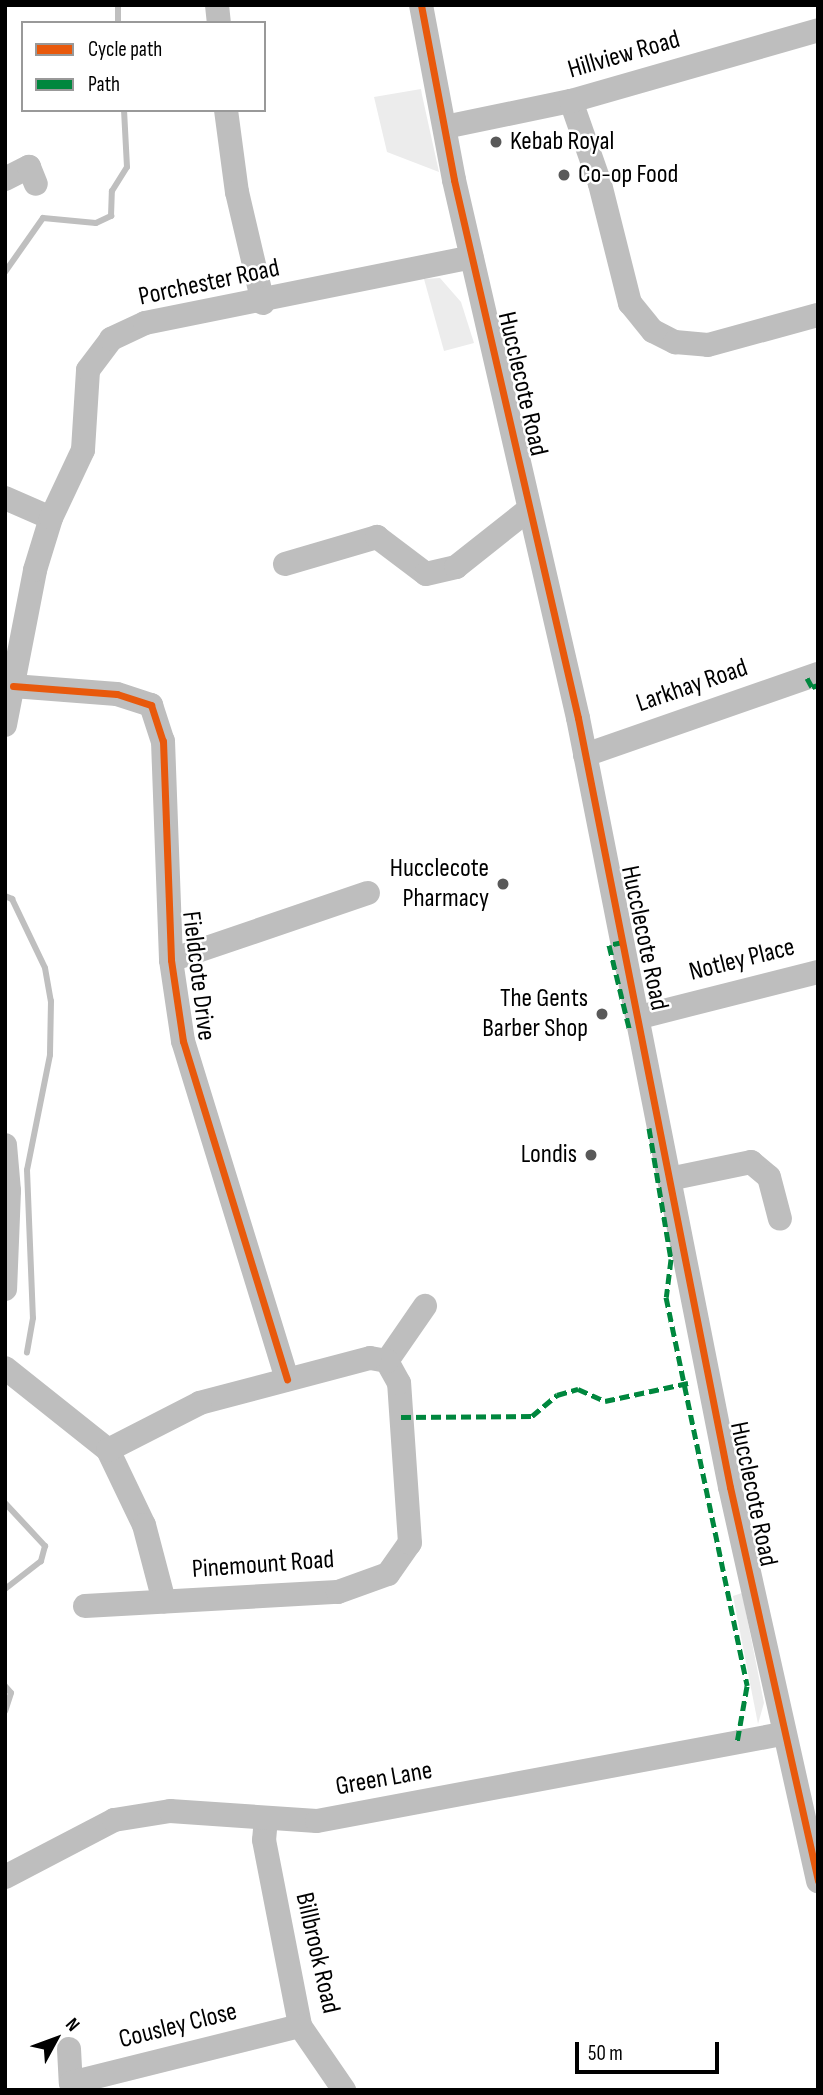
<!DOCTYPE html>
<html>
<head>
<meta charset="utf-8">
<style>
	body { margin:0 }
	#map { position:relative; width:823px; height:2095px; overflow:hidden; background:#fff; font-family:"Sofia Sans Condensed",sans-serif }
	div>[style] { position:absolute }
	.green>* { inset:0; background:#ececec }
	.stream>* { height:6px; margin:-3px; padding:0 3px; transform-origin:3px; border-radius:3px; background:#bfbfbf }
	.minor>* { height:24px; margin:-12px; padding:0 12px; transform-origin:12px; border-radius:12px; background:#bebebe }
	.quiet>* { height:5px; margin-top:-2.5px; transform-origin:0; background:repeating-linear-gradient(90deg,#00873e 0 10px,transparent 0 15px) }
	.cycleway>* { height:7px; margin:-3.5px; padding:0 3.5px; transform-origin:3.5px; border-radius:3.5px; background:#e8590c }
	.dots>* { width:19px; height:19px; translate:-50% -50%; box-sizing:border-box; border:4px solid #fff; border-radius:50% }
	span { translate:-50% -50%; white-space:nowrap; text-align:center; line-height:1.15; -webkit-text-stroke:5px #fff; paint-order:stroke }
	.street-label { font-size:26px; color:#000 }
	.poi-label { font-size:26px; color:#000 }
	.left { translate:0 -50%; text-align:left }
	.right { translate:-100% -50%; text-align:right }
	.frame { position:absolute; inset:0; border:7px solid #000; pointer-events:none }
	.legend { position:absolute; left:21px; top:21px; width:245px; height:91px; box-sizing:border-box; background:#fff; border:2px solid #999; margin:0; padding:9px 12px; list-style:none; font-size:21px; color:#000 }
	.legend li { display:flex; align-items:center; gap:14px; height:35px }
	.legend b { width:35px; border:2px solid #999 }
	.north { position:absolute; left:21px; top:2004px; width:70px; height:70px; -webkit-text-stroke:5px #fff; paint-order:stroke; rotate:49deg; font-size:19px; font-weight:700; line-height:28px; text-align:center; color:#000 }
	.north::after { content:''; display:block; margin:auto; width:24px; height:32px; background:#000; clip-path:polygon(50% 0,100% 100%,50% 72%,0 100%) }
	.scale { position:absolute; left:575px; top:2042px; width:144px; height:32px; box-sizing:border-box; border:4px solid #000; border-top:0; padding-left:9px; font-size:21px; line-height:24px; white-space:nowrap; color:#000; -webkit-text-stroke:5px #fff; paint-order:stroke }
</style>
</head>
<body>
<div id="map">
	<div class="green">
		<i style="clip-path:polygon(421px 89px,422px 95px,439px 172px,387px 152px,374px 97px)"></i>
		<i style="clip-path:polygon(440px 278px,461px 302px,474px 343px,444px 351px,424px 279px)"></i>
		<i style="clip-path:polygon(742px 1593px,764px 1703px,758px 1724px,733px 1596px)"></i>
	</div>
	<div class="stream">
		<i style="left:118px;top:23px;width:18px;rotate:-90deg"></i>
		<i style="left:5px;top:272px;width:66px;rotate:-54.9deg"></i>
		<i style="left:43px;top:218px;width:53px;rotate:5.4deg"></i>
		<i style="left:96px;top:223px;width:17px;rotate:-25deg"></i>
		<i style="left:111px;top:216px;width:25px;rotate:-88deg"></i>
		<i style="left:112px;top:191px;width:28px;rotate:-58deg"></i>
		<i style="left:127px;top:167px;width:57px;rotate:-93deg"></i>
		<i style="left:5px;top:896px;width:8px;rotate:23deg"></i>
		<i style="left:12px;top:899px;width:76px;rotate:64.4deg"></i>
		<i style="left:45px;top:968px;width:34px;rotate:80deg"></i>
		<i style="left:51px;top:1001px;width:54px;rotate:91.1deg"></i>
		<i style="left:50px;top:1055px;width:117px;rotate:101.3deg"></i>
		<i style="left:27px;top:1170px;width:148px;rotate:87.7deg"></i>
		<i style="left:33px;top:1318px;width:35px;rotate:100deg"></i>
		<i style="left:5px;top:1503px;width:59px;rotate:47.1deg"></i>
		<i style="left:45px;top:1546px;width:16px;rotate:105deg"></i>
		<i style="left:41px;top:1561px;width:46px;rotate:142.1deg"></i>
		<i style="left:5px;top:1686px;width:9px;rotate:49deg"></i>
		<i style="left:11px;top:1693px;width:19px;rotate:108deg"></i>
	</div>
	<div class="minor">
		<i style="left:217px;top:5px;width:18px;rotate:84deg"></i>
		<i style="left:421px;top:5px;width:178px;rotate:79.3deg"></i>
		<i style="left:454px;top:180px;width:552px;rotate:77.02deg"></i>
		<i style="left:578px;top:718px;width:784px;rotate:78.82deg"></i>
		<i style="left:730px;top:1487px;width:404px;rotate:77.4deg"></i>
		<i style="left:571px;top:101px;width:88px;rotate:70.7deg"></i>
		<i style="left:600px;top:184px;width:123px;rotate:75.9deg"></i>
		<i style="left:630px;top:303px;width:36px;rotate:51deg"></i>
		<i style="left:653px;top:331px;width:25px;rotate:27deg"></i>
		<i style="left:675px;top:342px;width:33px;rotate:5deg"></i>
		<i style="left:708px;top:345px;width:114px;rotate:-15.3deg"></i>
		<i style="left:226px;top:110px;width:83px;rotate:82.4deg"></i>
		<i style="left:237px;top:192px;width:114px;rotate:76.8deg"></i>
		<i style="left:445px;top:127px;width:129px;rotate:-11.7deg"></i>
		<i style="left:571px;top:101px;width:257px;rotate:-16deg"></i>
		<i style="left:5px;top:179px;width:27px;rotate:-27deg"></i>
		<i style="left:29px;top:167px;width:18px;rotate:68deg"></i>
		<i style="left:5px;top:498px;width:50px;rotate:23.5deg"></i>
		<i style="left:285px;top:564px;width:96px;rotate:-16.4deg"></i>
		<i style="left:377px;top:537px;width:61px;rotate:37.1deg"></i>
		<i style="left:426px;top:574px;width:31px;rotate:-13deg"></i>
		<i style="left:456px;top:567px;width:92px;rotate:-38.4deg"></i>
		<i style="left:13px;top:686px;width:104px;rotate:4.4deg"></i>
		<i style="left:117px;top:694px;width:36px;rotate:18deg"></i>
		<i style="left:151px;top:705px;width:38px;rotate:72deg"></i>
		<i style="left:163px;top:741px;width:219px;rotate:87.9deg"></i>
		<i style="left:171px;top:960px;width:82px;rotate:81.6deg"></i>
		<i style="left:183px;top:1041px;width:354px;rotate:72.9deg"></i>
		<i style="left:5px;top:725px;width:158px;rotate:-79deg"></i>
		<i style="left:35px;top:570px;width:54px;rotate:-72.9deg"></i>
		<i style="left:51px;top:518px;width:75px;rotate:-64.8deg"></i>
		<i style="left:83px;top:450px;width:80px;rotate:-86.4deg"></i>
		<i style="left:88px;top:370px;width:39px;rotate:-53deg"></i>
		<i style="left:111px;top:339px;width:38px;rotate:-25deg"></i>
		<i style="left:145px;top:323px;width:333px;rotate:-11.4deg"></i>
		<i style="left:585px;top:755px;width:247px;rotate:-19.2deg"></i>
		<i style="left:171px;top:960px;width:208px;rotate:-18.8deg"></i>
		<i style="left:640px;top:1017px;width:184px;rotate:-14.2deg"></i>
		<i style="left:5px;top:1145px;width:46px;rotate:85deg"></i>
		<i style="left:9px;top:1191px;width:98px;rotate:92.3deg"></i>
		<i style="left:669px;top:1179px;width:84px;rotate:-11.7deg"></i>
		<i style="left:751px;top:1162px;width:23px;rotate:40deg"></i>
		<i style="left:769px;top:1177px;width:43px;rotate:75.3deg"></i>
		<i style="left:387px;top:1361px;width:67px;rotate:-55.4deg"></i>
		<i style="left:5px;top:1368px;width:132px;rotate:38.5deg"></i>
		<i style="left:108px;top:1450px;width:83px;rotate:64.4deg"></i>
		<i style="left:144px;top:1525px;width:79px;rotate:75.3deg"></i>
		<i style="left:85px;top:1606px;width:253px;rotate:-3.2deg"></i>
		<i style="left:338px;top:1592px;width:53px;rotate:-19.8deg"></i>
		<i style="left:388px;top:1574px;width:38px;rotate:-55deg"></i>
		<i style="left:410px;top:1543px;width:160px;rotate:-93.9deg"></i>
		<i style="left:399px;top:1383px;width:25px;rotate:-119deg"></i>
		<i style="left:387px;top:1361px;width:17px;rotate:-170deg"></i>
		<i style="left:370px;top:1358px;width:176px;rotate:165.2deg"></i>
		<i style="left:200px;top:1403px;width:103px;rotate:152.9deg"></i>
		<i style="left:266px;top:1818px;width:22px;rotate:95deg"></i>
		<i style="left:264px;top:1840px;width:189px;rotate:79deg"></i>
		<i style="left:300px;top:2026px;width:78px;rotate:55.5deg"></i>
		<i style="left:5px;top:1877px;width:123px;rotate:-27.6deg"></i>
		<i style="left:114px;top:1820px;width:57px;rotate:-9.1deg"></i>
		<i style="left:170px;top:1811px;width:147px;rotate:3.9deg"></i>
		<i style="left:317px;top:1821px;width:474px;rotate:-10.6deg"></i>
		<i style="left:69px;top:2049px;width:34px;rotate:87deg"></i>
		<i style="left:71px;top:2083px;width:236px;rotate:-14deg"></i>
	</div>
	<div class="quiet">
		<i style="left:807px;top:678px;width:10px;rotate:61deg"></i>
		<i style="left:812px;top:687px;width:6px;rotate:-18deg"></i>
		<i style="left:623px;top:942px;width:14px;rotate:168deg"></i>
		<i style="left:609px;top:945px;width:89px;rotate:76.4deg"></i>
		<i style="left:649px;top:1128px;width:133px;rotate:80.5deg"></i>
		<i style="left:671px;top:1259px;width:38px;rotate:97deg"></i>
		<i style="left:666px;top:1297px;width:397px;rotate:78.2deg"></i>
		<i style="left:747px;top:1686px;width:58px;rotate:100deg"></i>
		<i style="left:401px;top:1417px;width:131px;rotate:-0.4deg"></i>
		<i style="left:532px;top:1416px;width:33px;rotate:-40deg"></i>
		<i style="left:557px;top:1395px;width:22px;rotate:-16deg"></i>
		<i style="left:578px;top:1389px;width:30px;rotate:24deg"></i>
		<i style="left:605px;top:1401px;width:85px;rotate:-12.2deg"></i>
	</div>
	<div class="cycleway">
		<i style="left:421px;top:5px;width:178px;rotate:79.3deg"></i>
		<i style="left:454px;top:180px;width:552px;rotate:77.02deg"></i>
		<i style="left:578px;top:718px;width:784px;rotate:78.82deg"></i>
		<i style="left:730px;top:1487px;width:404px;rotate:77.4deg"></i>
		<i style="left:13px;top:686px;width:104px;rotate:4.4deg"></i>
		<i style="left:117px;top:694px;width:36px;rotate:18deg"></i>
		<i style="left:151px;top:705px;width:38px;rotate:72deg"></i>
		<i style="left:163px;top:741px;width:219px;rotate:87.9deg"></i>
		<i style="left:171px;top:960px;width:82px;rotate:81.6deg"></i>
		<i style="left:183px;top:1041px;width:354px;rotate:72.9deg"></i>
	</div>
	<div class="dots">
		<i style="left:496px;top:142px;background:#595959"></i>
		<i style="left:564px;top:175px;background:#595959"></i>
		<i style="left:503px;top:884px;background:#595959"></i>
		<i style="left:602px;top:1014px;background:#595959"></i>
		<i style="left:591px;top:1155px;background:#595959"></i>
	</div>
	<div class="street-label">
		<span style="left:624px;top:55px;rotate:-16deg">Hillview Road</span>
		<span style="left:209px;top:283px;rotate:-12deg">Porchester Road</span>
		<span style="left:522px;top:384px;rotate:77deg">Hucclecote Road</span>
		<span style="left:692px;top:686px;rotate:-19deg">Larkhay Road</span>
		<span style="left:644px;top:938px;rotate:78deg">Hucclecote Road</span>
		<span style="left:742px;top:960px;rotate:-14deg">Notley Place</span>
		<span style="left:198px;top:976px;rotate:83deg">Fieldcote Drive</span>
		<span style="left:753px;top:1494px;rotate:78deg">Hucclecote Road</span>
		<span style="left:263px;top:1565px;rotate:-4deg">Pinemount Road</span>
		<span style="left:384px;top:1779px;rotate:-10deg">Green Lane</span>
		<span style="left:317px;top:1953px;rotate:77deg">Billbrook Road</span>
		<span style="left:178px;top:2026px;rotate:-14deg">Cousley Close</span>
	</div>
	<div class="poi-label">
		<span class="left" style="left:510px;top:142px">Kebab Royal</span>
		<span class="left" style="left:578px;top:175px">Co-op Food</span>
		<span class="right" style="left:489px;top:884px">Hucclecote<br>Pharmacy</span>
		<span class="right" style="left:588px;top:1014px">The Gents<br>Barber Shop</span>
		<span class="right" style="left:577px;top:1155px">Londis</span>
	</div>
	<div class="frame"></div>
	<ul class="legend">
	<li><b style="height:9px;background:#e8590c"></b>Cycle path</li>
	<li><b style="height:9px;background:#00873e"></b>Path</li>
	</ul>
	<div class="north">N</div>
	<div class="scale">50 m</div>
</div>
</body>
</html>
